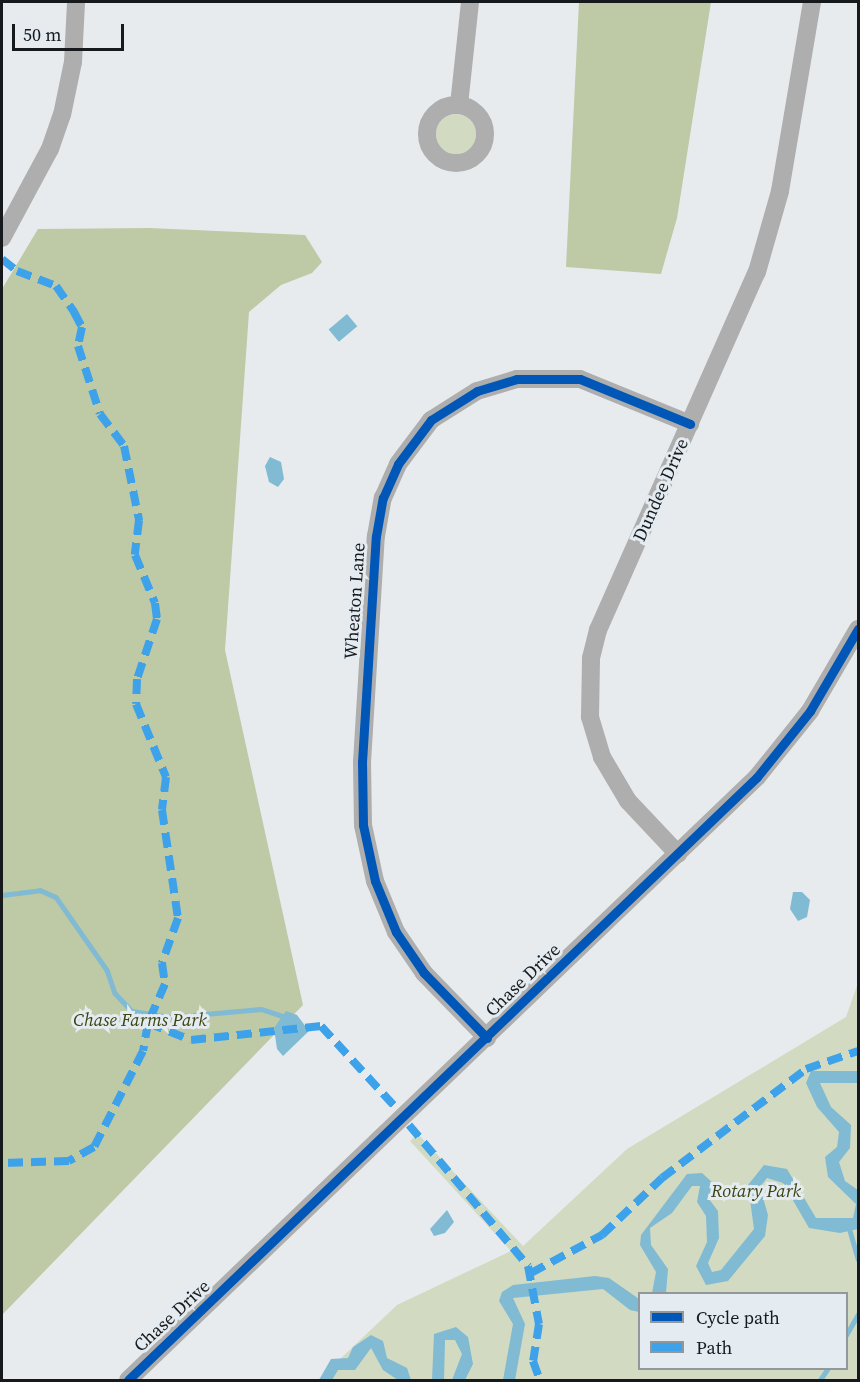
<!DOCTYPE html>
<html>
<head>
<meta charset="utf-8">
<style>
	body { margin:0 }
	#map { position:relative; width:860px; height:1382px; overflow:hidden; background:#e7ebee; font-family:"Source Serif 4",serif }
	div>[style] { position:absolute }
	.green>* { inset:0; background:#d2dac1 }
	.round { border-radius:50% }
	.forest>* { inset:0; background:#bec9a5 }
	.water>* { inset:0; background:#80bad3; transform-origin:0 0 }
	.stream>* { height:4.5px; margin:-2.25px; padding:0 2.25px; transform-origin:2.25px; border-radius:2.25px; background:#80bad3 }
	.minor>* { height:18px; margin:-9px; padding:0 9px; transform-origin:9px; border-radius:9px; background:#adaead }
	.minor>.ring { margin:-9px; padding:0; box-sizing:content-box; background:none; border:18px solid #adaead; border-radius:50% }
	.quiet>* { height:8px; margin-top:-4px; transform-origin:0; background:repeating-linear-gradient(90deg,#3da2ea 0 15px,transparent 0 23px) }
	.cycleway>* { height:9px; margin:-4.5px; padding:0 4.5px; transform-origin:4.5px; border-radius:4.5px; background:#0057b8 }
	span { translate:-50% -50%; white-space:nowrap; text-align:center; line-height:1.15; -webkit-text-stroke:6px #e4ebf1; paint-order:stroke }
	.street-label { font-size:18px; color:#171a1c }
	.park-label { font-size:18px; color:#394410; font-style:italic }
	.frame { position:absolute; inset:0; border:3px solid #171a1c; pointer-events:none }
	.legend { position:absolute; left:638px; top:1292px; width:210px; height:78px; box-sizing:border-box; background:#e4ebf1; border:2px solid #92979c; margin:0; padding:8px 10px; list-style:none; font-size:18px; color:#171a1c }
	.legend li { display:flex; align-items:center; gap:12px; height:30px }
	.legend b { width:30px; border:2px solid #92979c }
	.scale { position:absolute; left:12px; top:24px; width:112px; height:27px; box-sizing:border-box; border:3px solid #171a1c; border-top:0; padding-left:8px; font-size:18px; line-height:21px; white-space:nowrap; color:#171a1c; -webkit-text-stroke:4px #e4ebf1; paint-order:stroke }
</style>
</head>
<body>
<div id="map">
	<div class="green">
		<i class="round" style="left:436px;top:114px;width:40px;height:40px"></i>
		<i style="clip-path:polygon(evenodd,858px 983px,858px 1380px,318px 1380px,397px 1305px,511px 1251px,410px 1141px,418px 1134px,523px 1246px,627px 1149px,846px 1017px,858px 983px,640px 1294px,846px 1294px,846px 1368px,640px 1368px,640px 1294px)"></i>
	</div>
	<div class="forest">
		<i style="clip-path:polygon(579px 2px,711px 2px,677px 218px,661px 274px,566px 267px)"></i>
		<i style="clip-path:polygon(149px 228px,305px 235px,322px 262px,312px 273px,281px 285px,249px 312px,225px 650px,303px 1005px,2px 1315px,2px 289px,38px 229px)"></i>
	</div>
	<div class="water">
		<i style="left:347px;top:314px;width:16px;height:24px;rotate:50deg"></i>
		<i style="clip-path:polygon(270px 457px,281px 462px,284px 479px,278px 487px,269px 482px,265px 466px)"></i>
		<i style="clip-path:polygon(793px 892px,802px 892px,810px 900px,807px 917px,798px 921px,790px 909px)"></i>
		<i style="clip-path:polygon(286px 1011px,297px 1015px,309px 1031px,283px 1056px,277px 1049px,274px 1028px)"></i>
		<i style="clip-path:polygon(811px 1071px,858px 1071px,858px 1083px,820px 1083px,831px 1107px,851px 1125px,850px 1148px,839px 1162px,845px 1181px,858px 1190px,858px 1229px,840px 1233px,809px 1228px,783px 1183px,767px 1178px,760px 1187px,768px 1215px,765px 1236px,728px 1281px,706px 1285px,696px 1266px,707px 1242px,706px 1216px,697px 1202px,700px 1186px,692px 1186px,672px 1213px,650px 1228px,651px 1245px,668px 1269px,666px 1293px,652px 1293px,656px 1272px,640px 1245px,641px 1235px,687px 1174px,702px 1173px,713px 1183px,709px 1199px,718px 1211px,719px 1238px,708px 1263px,712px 1272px,721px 1270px,754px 1229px,748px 1185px,764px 1165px,787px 1169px,816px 1218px,853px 1218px,856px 1204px,828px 1177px,825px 1157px,837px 1147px,839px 1132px,817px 1107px,806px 1083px)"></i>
		<i style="clip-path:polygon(447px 1210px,454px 1222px,445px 1233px,434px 1236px,430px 1229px)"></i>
		<i style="clip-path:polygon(595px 1276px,609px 1278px,639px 1299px,639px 1312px,630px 1310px,603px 1289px,513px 1298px,525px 1324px,515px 1380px,503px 1380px,513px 1324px,499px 1301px,502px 1292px,513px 1285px)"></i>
		<i style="clip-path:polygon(456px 1327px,468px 1337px,473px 1364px,465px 1380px,452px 1380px,462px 1354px,455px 1340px,445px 1340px,444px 1380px,432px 1380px,434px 1334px)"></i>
		<i style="clip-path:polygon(371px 1335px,383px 1341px,387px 1358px,407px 1368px,411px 1380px,398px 1380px,383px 1370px,371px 1348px,355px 1370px,338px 1370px,332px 1380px,319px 1380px,331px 1359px,348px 1358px,353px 1347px)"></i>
	</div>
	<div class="stream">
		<i style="left:2px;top:895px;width:38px;rotate:-7deg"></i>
		<i style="left:40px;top:890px;width:17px;rotate:24deg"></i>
		<i style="left:56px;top:897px;width:89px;rotate:55.1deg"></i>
		<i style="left:107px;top:970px;width:24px;rotate:71deg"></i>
		<i style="left:115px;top:993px;width:25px;rotate:47deg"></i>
		<i style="left:132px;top:1011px;width:39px;rotate:9deg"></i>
		<i style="left:171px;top:1017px;width:90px;rotate:-5.1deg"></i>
		<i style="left:261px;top:1009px;width:26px;rotate:18deg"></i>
		<i style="left:849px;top:1227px;width:33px;rotate:74deg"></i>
		<i style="left:846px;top:1335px;width:24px;rotate:-60deg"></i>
		<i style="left:820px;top:1380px;width:14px;rotate:-56deg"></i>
	</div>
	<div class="minor">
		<i class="ring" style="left:427px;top:105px;width:40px;height:40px"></i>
		<i style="left:459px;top:105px;width:104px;rotate:-83.9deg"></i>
		<i style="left:2px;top:238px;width:101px;rotate:-61.7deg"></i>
		<i style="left:50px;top:149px;width:36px;rotate:-71deg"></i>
		<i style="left:62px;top:115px;width:54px;rotate:-78.3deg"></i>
		<i style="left:73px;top:62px;width:60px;rotate:-87.1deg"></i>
		<i style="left:678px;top:854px;width:73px;rotate:-133.3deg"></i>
		<i style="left:628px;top:801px;width:51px;rotate:-120.6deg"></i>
		<i style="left:602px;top:757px;width:42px;rotate:-106.7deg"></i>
		<i style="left:590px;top:717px;width:59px;rotate:-89deg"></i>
		<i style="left:591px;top:658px;width:29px;rotate:-76deg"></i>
		<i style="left:598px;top:630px;width:392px;rotate:-66.1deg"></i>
		<i style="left:757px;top:272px;width:84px;rotate:-74.1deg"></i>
		<i style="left:780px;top:191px;width:192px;rotate:-80.4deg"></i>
		<i style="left:487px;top:1038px;width:91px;rotate:-134.1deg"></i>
		<i style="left:424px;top:973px;width:50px;rotate:-124.3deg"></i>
		<i style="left:396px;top:932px;width:55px;rotate:-112.4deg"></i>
		<i style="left:375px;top:881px;width:57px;rotate:-102.1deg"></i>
		<i style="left:363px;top:825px;width:63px;rotate:-90.9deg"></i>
		<i style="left:362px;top:762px;width:226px;rotate:-86.5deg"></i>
		<i style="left:376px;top:536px;width:39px;rotate:-80deg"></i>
		<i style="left:383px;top:498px;width:37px;rotate:-66deg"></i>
		<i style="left:398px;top:464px;width:55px;rotate:-53.1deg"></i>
		<i style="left:431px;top:420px;width:54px;rotate:-32.2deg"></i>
		<i style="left:477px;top:391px;width:42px;rotate:-16.7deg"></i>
		<i style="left:517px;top:379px;width:63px"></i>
		<i style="left:580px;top:379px;width:119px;rotate:22.2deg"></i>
		<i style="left:128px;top:1380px;width:871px;rotate:-43.79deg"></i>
		<i style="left:757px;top:777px;width:85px;rotate:-51.2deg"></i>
		<i style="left:810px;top:711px;width:95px;rotate:-59.7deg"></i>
	</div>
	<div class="quiet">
		<i style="left:2px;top:259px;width:19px;rotate:39deg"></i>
		<i style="left:17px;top:271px;width:42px;rotate:21deg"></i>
		<i style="left:56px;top:286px;width:32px;rotate:55deg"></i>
		<i style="left:74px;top:312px;width:17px;rotate:62deg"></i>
		<i style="left:82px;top:327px;width:19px;rotate:102deg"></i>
		<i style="left:78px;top:346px;width:71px;rotate:72.1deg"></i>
		<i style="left:100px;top:414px;width:40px;rotate:53deg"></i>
		<i style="left:124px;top:446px;width:76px;rotate:78.5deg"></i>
		<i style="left:139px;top:520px;width:35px;rotate:97deg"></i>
		<i style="left:135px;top:555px;width:52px;rotate:67.4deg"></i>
		<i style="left:155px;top:603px;width:16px;rotate:83deg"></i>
		<i style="left:157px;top:619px;width:63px;rotate:108.4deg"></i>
		<i style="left:137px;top:679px;width:25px;rotate:92deg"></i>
		<i style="left:136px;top:704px;width:79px;rotate:67.7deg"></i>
		<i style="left:166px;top:777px;width:33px;rotate:97deg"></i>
		<i style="left:162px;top:810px;width:109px;rotate:81.6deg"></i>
		<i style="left:178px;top:918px;width:48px;rotate:109.6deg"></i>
		<i style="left:162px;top:963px;width:21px;rotate:82deg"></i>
		<i style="left:165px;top:984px;width:43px;rotate:113.6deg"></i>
		<i style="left:148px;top:1023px;width:28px;rotate:100deg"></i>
		<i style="left:143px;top:1051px;width:108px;rotate:117deg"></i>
		<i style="left:94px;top:1147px;width:29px;rotate:151deg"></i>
		<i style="left:69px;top:1161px;width:67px;rotate:178.3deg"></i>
		<i style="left:148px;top:1023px;width:46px;rotate:21.6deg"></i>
		<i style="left:191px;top:1040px;width:131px;rotate:-6.1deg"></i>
		<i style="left:321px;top:1026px;width:114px;rotate:47.5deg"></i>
		<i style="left:409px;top:1125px;width:185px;rotate:49.8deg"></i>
		<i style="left:528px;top:1266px;width:59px;rotate:79.3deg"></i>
		<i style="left:539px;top:1324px;width:37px;rotate:99deg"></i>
		<i style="left:533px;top:1361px;width:20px;rotate:70deg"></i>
		<i style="left:531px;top:1273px;width:81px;rotate:-28.2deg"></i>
		<i style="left:602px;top:1235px;width:83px;rotate:-43.5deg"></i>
		<i style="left:662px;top:1178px;width:181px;rotate:-37.1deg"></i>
		<i style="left:806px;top:1069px;width:55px;rotate:-19.1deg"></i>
	</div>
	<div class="cycleway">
		<i style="left:487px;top:1038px;width:91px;rotate:-134.1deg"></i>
		<i style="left:424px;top:973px;width:50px;rotate:-124.3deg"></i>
		<i style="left:396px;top:932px;width:55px;rotate:-112.4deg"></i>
		<i style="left:375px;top:881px;width:57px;rotate:-102.1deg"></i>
		<i style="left:363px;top:825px;width:63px;rotate:-90.9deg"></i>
		<i style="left:362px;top:762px;width:226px;rotate:-86.5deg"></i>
		<i style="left:376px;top:536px;width:39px;rotate:-80deg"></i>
		<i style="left:383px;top:498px;width:37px;rotate:-66deg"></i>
		<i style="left:398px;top:464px;width:55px;rotate:-53.1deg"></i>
		<i style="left:431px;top:420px;width:54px;rotate:-32.2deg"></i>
		<i style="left:477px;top:391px;width:42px;rotate:-16.7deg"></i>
		<i style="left:517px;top:379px;width:63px"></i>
		<i style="left:580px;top:379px;width:119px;rotate:22.2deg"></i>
		<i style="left:128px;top:1380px;width:871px;rotate:-43.79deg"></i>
		<i style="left:757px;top:777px;width:85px;rotate:-51.2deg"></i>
		<i style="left:810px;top:711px;width:95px;rotate:-59.7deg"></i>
	</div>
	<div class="street-label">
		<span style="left:661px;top:490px;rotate:-66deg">Dundee Drive</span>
		<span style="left:355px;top:601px;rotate:-86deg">Wheaton Lane</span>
		<span style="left:523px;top:980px;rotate:-44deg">Chase Drive</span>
		<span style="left:172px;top:1316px;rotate:-43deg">Chase Drive</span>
	</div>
	<div class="park-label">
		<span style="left:140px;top:1020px">Chase Farms Park</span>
		<span style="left:756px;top:1191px">Rotary Park</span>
	</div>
	<div class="frame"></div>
	<ul class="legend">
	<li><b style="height:8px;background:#0057b8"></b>Cycle path</li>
	<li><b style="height:8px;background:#3da2ea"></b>Path</li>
	</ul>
	<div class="scale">50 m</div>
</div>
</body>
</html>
